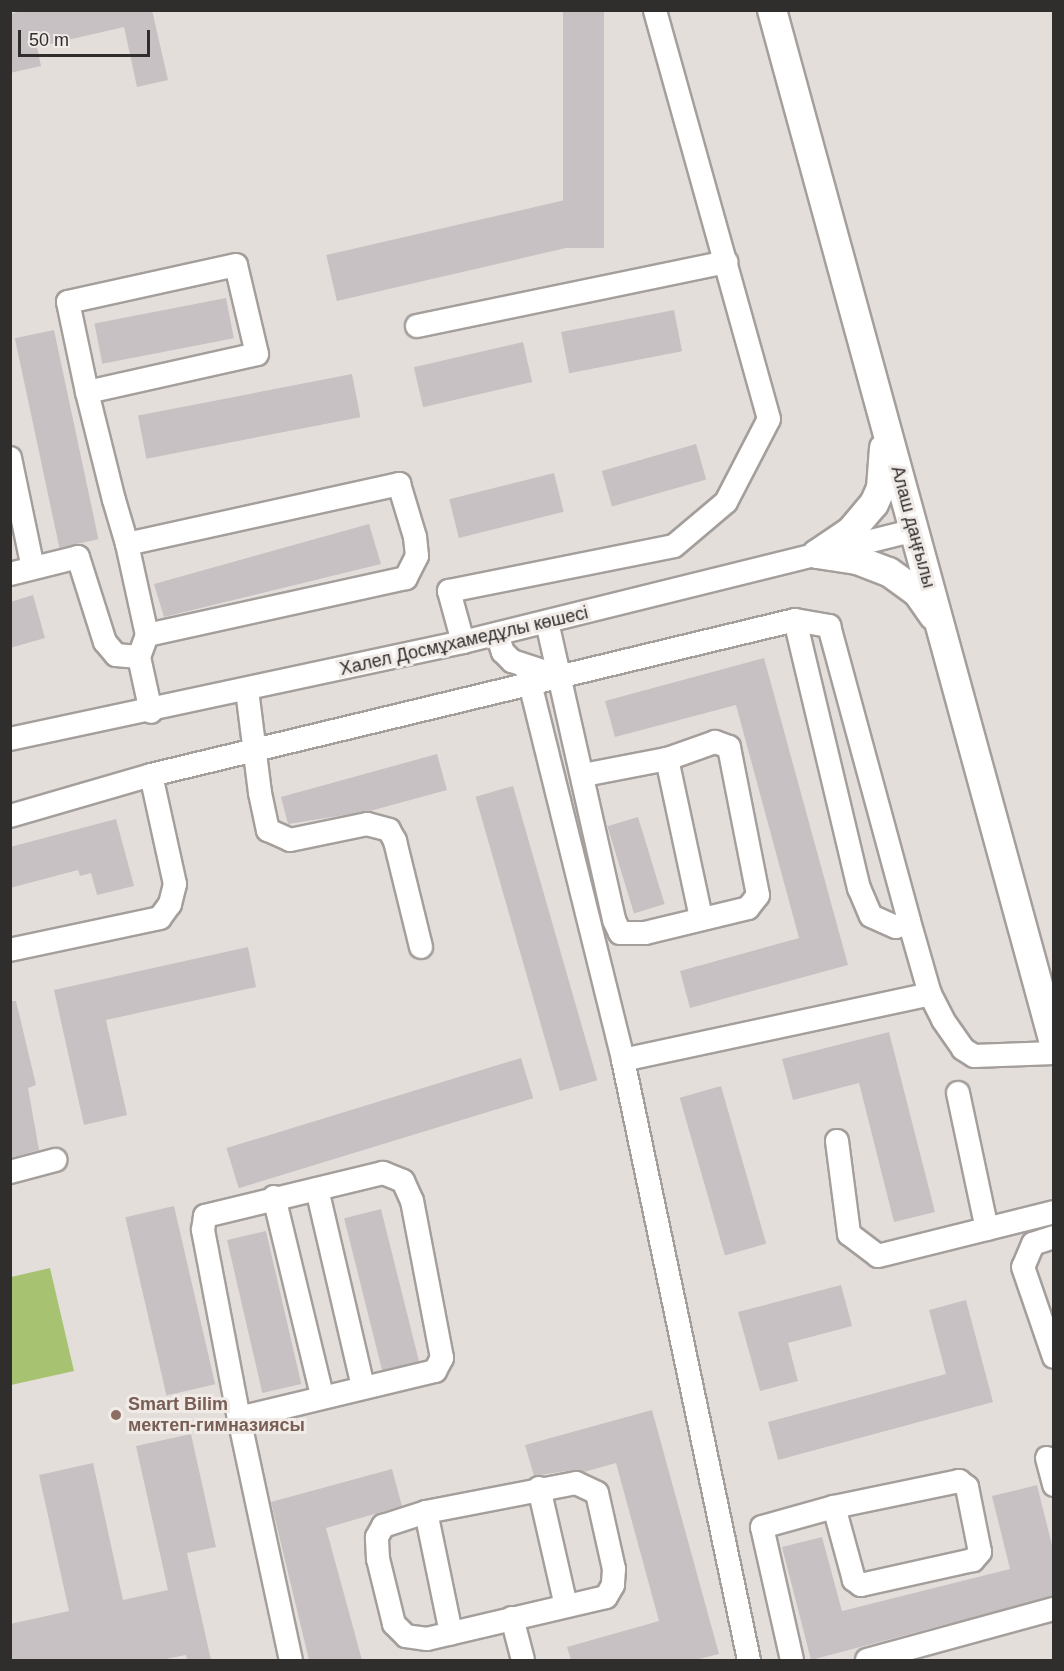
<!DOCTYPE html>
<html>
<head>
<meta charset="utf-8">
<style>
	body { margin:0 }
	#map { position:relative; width:1064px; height:1671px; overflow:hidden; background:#e4dedb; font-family:Helvetica,sans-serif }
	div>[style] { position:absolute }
	.green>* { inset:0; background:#a7c372 }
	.building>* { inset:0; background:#c7c1c3; transform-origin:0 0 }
	.roads { filter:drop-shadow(2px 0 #a59f9c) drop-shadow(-2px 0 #a59f9c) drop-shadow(0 2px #a59f9c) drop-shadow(0 -2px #a59f9c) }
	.minor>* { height:22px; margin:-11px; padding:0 11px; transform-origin:11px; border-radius:11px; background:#fff }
	.major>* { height:28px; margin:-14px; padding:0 14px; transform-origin:14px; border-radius:14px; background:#fff }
	.dots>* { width:16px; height:16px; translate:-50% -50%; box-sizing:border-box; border:3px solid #f1ebe8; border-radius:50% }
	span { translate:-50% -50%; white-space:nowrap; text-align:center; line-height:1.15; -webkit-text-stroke:6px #f1ebe8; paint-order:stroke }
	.street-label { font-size:18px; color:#302e2d }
	.education-label { font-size:18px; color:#785e54; font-weight:700 }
	.left { translate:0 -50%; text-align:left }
	.frame { position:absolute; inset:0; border:12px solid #302e2d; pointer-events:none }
	.scale { position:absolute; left:18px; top:30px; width:132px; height:27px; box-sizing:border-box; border:3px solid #302e2d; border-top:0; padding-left:8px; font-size:18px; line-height:21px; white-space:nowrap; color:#302e2d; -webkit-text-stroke:4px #f1ebe8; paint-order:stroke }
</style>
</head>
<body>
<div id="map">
	<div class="green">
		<i style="clip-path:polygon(50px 1268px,74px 1371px,11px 1385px,11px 1277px)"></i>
	</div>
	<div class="building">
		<i style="clip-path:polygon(25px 10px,152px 10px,168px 80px,137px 87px,124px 27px,37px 47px,41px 66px,10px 73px,10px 14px)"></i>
		<i style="left:563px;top:10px;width:41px;height:238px"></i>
		<i style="left:565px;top:200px;width:47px;height:245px;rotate:77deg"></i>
		<i style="left:226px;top:298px;width:41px;height:134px;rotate:79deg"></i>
		<i style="left:674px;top:310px;width:42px;height:115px;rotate:79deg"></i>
		<i style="left:54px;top:330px;width:214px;height:40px;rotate:78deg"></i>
		<i style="left:523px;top:342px;width:41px;height:112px;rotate:77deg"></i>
		<i style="left:352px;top:374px;width:44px;height:218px;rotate:79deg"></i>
		<i style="left:696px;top:444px;width:37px;height:98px;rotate:74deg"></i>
		<i style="left:554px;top:473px;width:40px;height:108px;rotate:76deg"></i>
		<i style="clip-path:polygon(369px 524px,381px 564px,164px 617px,154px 584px)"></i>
		<i style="clip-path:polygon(33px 595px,45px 638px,10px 648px,10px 602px)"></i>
		<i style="clip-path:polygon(764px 658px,848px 965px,690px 1008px,680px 971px,799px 938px,736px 705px,615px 737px,605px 701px)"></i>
		<i style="clip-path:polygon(437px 754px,447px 790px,370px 811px,288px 824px,281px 797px)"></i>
		<i style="left:513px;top:786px;width:306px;height:39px;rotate:74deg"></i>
		<i style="left:638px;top:817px;width:91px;height:32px;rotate:73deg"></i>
		<i style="clip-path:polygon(116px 819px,134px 886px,97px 895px,91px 873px,80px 876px,78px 870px,10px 888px,10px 847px)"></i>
		<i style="clip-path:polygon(248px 947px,256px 987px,106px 1020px,127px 1115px,84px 1125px,54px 990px)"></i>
		<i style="clip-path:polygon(10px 1001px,16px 1001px,36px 1085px,28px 1088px,39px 1150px,10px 1158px)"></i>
		<i style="clip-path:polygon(889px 1032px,935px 1212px,894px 1222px,859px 1083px,793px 1100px,782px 1059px)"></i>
		<i style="left:521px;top:1058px;width:42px;height:308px;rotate:73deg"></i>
		<i style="left:721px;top:1086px;width:164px;height:43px;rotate:74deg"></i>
		<i style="left:174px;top:1206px;width:183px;height:50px;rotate:77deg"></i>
		<i style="left:381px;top:1209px;width:157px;height:38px;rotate:76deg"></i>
		<i style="left:266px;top:1231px;width:157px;height:40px;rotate:77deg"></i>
		<i style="clip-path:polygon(841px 1285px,852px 1326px,788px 1343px,798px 1381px,760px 1391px,738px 1312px)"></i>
		<i style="clip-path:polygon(966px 1300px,993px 1402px,778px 1460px,768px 1422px,946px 1374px,929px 1310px)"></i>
		<i style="clip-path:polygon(652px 1410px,719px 1654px,695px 1660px,571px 1660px,567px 1647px,659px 1621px,616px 1463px,584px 1472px,573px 1470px,534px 1476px,525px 1445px)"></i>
		<i style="clip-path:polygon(191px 1434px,216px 1547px,187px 1553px,211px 1660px,187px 1660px,186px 1655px,161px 1660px,10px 1660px,10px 1624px,69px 1611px,39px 1475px,93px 1463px,123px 1600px,168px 1590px,136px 1446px)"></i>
		<i style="clip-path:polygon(392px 1469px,402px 1506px,326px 1528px,362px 1660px,309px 1660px,271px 1502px)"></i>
		<i style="clip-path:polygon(1037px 1485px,1053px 1549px,1053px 1596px,811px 1660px,782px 1547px,822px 1537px,842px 1611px,1010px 1569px,992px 1496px)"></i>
	</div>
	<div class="roads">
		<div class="minor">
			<i style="left:417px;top:326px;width:316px;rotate:-11.7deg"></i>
			<i style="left:87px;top:392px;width:174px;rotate:-12.6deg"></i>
			<i style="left:257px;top:354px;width:91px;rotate:-103.3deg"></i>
			<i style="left:236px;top:265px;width:172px;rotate:167.6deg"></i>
			<i style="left:68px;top:302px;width:92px;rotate:78.1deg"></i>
			<i style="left:87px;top:392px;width:111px;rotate:76deg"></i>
			<i style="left:114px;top:500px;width:46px;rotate:73.5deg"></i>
			<i style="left:127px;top:544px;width:93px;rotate:77.6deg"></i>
			<i style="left:147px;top:635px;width:23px;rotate:110deg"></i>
			<i style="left:139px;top:657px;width:56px;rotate:77.7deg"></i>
			<i style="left:10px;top:458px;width:112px;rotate:78.2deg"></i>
			<i style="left:127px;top:544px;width:279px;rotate:-12.4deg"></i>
			<i style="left:399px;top:484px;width:55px;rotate:73.2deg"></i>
			<i style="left:415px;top:537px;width:19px;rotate:84deg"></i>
			<i style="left:417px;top:556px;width:25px;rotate:117deg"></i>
			<i style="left:406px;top:578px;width:265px;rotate:167.6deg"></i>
			<i style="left:10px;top:574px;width:70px;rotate:-14deg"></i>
			<i style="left:78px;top:557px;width:89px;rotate:72.4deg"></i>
			<i style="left:105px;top:642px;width:17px;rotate:50deg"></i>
			<i style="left:116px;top:655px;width:23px;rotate:5deg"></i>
			<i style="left:795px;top:620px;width:35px;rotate:10deg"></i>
			<i style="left:829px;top:626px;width:306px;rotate:74.8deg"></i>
			<i style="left:909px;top:921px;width:76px;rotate:74deg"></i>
			<i style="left:930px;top:994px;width:29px;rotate:63deg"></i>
			<i style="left:943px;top:1020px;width:35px;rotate:55deg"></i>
			<i style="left:963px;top:1049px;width:13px;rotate:32deg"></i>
			<i style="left:974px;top:1056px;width:80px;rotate:-2.1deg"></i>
			<i style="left:547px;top:622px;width:305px;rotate:77.3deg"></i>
			<i style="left:614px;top:920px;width:14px;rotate:65deg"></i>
			<i style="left:620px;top:933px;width:25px"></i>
			<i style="left:645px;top:933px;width:106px;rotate:-13.6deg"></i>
			<i style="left:748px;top:908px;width:16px;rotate:-52deg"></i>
			<i style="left:758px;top:895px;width:151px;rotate:-101.1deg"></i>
			<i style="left:729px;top:747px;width:15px;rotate:-160deg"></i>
			<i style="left:715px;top:742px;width:51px;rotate:160.5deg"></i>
			<i style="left:667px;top:759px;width:85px;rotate:169.1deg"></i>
			<i style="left:497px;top:634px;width:19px;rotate:72deg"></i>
			<i style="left:503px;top:652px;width:13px;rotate:45deg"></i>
			<i style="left:512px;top:661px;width:29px;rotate:18deg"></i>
			<i style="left:463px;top:642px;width:53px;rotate:-105.4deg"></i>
			<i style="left:449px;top:591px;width:229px;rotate:-11.3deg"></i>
			<i style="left:674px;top:546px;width:68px;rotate:-40.2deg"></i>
			<i style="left:726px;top:502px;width:93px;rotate:-62.6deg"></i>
			<i style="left:769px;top:419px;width:425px;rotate:-105.6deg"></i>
			<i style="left:526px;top:667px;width:405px;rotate:76.1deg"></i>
			<i style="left:623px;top:1060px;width:613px;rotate:78.14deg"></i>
			<i style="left:247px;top:690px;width:104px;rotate:82.8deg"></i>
			<i style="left:260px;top:793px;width:38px;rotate:78deg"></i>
			<i style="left:268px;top:830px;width:24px;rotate:24deg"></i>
			<i style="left:290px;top:840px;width:79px;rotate:-11.7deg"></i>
			<i style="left:367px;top:824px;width:23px;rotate:15deg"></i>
			<i style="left:389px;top:830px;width:13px;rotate:61deg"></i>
			<i style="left:395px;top:841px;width:109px;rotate:76.2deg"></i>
			<i style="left:10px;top:739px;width:463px;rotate:-12.1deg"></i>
			<i style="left:463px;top:642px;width:465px;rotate:-13.9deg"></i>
			<i style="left:667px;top:759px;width:163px;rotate:77.9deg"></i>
			<i style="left:151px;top:775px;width:662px;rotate:-13.53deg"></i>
			<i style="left:795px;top:620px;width:276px;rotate:76.6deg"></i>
			<i style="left:859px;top:888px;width:30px;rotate:67deg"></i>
			<i style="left:871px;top:916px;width:27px;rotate:24deg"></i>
			<i style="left:896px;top:927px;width:14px;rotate:-25deg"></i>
			<i style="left:10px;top:816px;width:147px;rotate:-16.2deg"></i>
			<i style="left:151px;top:775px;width:112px;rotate:77.6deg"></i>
			<i style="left:175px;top:884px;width:21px;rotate:104deg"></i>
			<i style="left:170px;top:904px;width:17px;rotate:126deg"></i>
			<i style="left:160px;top:918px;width:153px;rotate:168deg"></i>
			<i style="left:623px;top:1060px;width:314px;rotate:-12.1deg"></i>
			<i style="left:958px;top:1093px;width:139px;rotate:78deg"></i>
			<i style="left:837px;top:1141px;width:94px;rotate:82.6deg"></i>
			<i style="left:849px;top:1234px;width:36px;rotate:37deg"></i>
			<i style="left:878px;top:1256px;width:181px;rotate:-14deg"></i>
			<i style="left:10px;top:1172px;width:47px;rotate:-14.9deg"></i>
			<i style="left:317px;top:1189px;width:203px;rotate:76.9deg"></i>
			<i style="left:274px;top:1197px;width:204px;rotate:76.4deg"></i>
			<i style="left:1054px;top:1237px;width:22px;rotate:162deg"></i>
			<i style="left:1033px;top:1244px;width:25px;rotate:113deg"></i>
			<i style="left:1023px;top:1267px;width:95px;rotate:71deg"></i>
			<i style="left:239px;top:1418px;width:202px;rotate:-13.5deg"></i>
			<i style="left:435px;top:1371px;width:15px;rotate:-62deg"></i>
			<i style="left:442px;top:1358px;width:160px;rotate:-100.8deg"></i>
			<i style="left:412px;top:1201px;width:22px;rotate:-114deg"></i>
			<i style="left:403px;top:1181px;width:22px;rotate:-158deg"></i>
			<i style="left:383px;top:1173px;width:183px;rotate:166.4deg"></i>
			<i style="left:205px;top:1216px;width:14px;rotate:98deg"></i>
			<i style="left:203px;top:1230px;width:191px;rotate:79.2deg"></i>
			<i style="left:239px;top:1418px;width:248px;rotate:77.9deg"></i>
			<i style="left:1047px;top:1458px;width:28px;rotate:75deg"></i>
			<i style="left:576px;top:1483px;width:23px;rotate:25deg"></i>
			<i style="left:597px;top:1493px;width:78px;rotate:77.4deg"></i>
			<i style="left:614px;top:1569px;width:16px;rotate:94deg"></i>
			<i style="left:613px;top:1585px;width:14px;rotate:120deg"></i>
			<i style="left:606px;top:1597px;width:184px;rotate:166.8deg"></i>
			<i style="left:427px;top:1639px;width:21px;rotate:-172deg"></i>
			<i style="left:406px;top:1636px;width:17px;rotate:-135deg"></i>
			<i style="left:394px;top:1624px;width:67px;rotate:-103.8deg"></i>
			<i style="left:378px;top:1559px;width:22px;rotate:-93deg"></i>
			<i style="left:377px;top:1537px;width:13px;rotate:-61deg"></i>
			<i style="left:383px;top:1526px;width:45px;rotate:-18deg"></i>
			<i style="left:426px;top:1512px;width:153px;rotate:-10.9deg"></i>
			<i style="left:539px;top:1488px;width:121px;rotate:77.1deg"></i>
			<i style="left:426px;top:1512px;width:124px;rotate:78.3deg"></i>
			<i style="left:512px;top:1618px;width:43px;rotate:75.3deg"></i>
			<i style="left:792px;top:1660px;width:136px;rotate:-102.7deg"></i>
			<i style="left:762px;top:1527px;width:75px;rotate:-15.5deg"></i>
			<i style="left:834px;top:1507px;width:128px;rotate:-11.7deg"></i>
			<i style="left:959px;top:1481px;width:10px;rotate:37deg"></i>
			<i style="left:967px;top:1487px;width:66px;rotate:78.7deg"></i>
			<i style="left:980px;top:1552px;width:11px;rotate:131deg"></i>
			<i style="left:973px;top:1560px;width:115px;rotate:167.4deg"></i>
			<i style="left:861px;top:1585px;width:9px;rotate:-144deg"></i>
			<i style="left:854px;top:1580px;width:76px;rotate:-105.3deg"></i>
			<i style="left:867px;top:1660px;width:194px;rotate:-15.3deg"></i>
		</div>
		<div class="major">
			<i style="left:772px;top:10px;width:1071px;rotate:74.73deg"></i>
			<i style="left:817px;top:554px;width:41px;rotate:-34.1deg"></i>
			<i style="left:851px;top:531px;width:35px;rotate:-50deg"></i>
			<i style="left:874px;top:504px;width:17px;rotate:-66deg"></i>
			<i style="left:881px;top:488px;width:40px;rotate:-85.7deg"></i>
			<i style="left:817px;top:554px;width:40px;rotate:8.5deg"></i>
			<i style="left:857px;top:560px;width:34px;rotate:21deg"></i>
			<i style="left:889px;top:572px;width:34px;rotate:36deg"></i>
			<i style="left:917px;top:592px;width:29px;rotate:55deg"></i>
		</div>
	</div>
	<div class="dots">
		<i style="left:116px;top:1415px;background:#8d6e63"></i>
	</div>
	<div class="street-label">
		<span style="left:913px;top:527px;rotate:75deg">Алаш даңғылы</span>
		<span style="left:464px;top:641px;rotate:-13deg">Халел Досмұхамедұлы көшесі</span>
	</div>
	<div class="education-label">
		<span class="left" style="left:128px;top:1415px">Smart Bilim<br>мектеп-гимназиясы</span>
	</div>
	<div class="frame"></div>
	<div class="scale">50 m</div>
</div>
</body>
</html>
